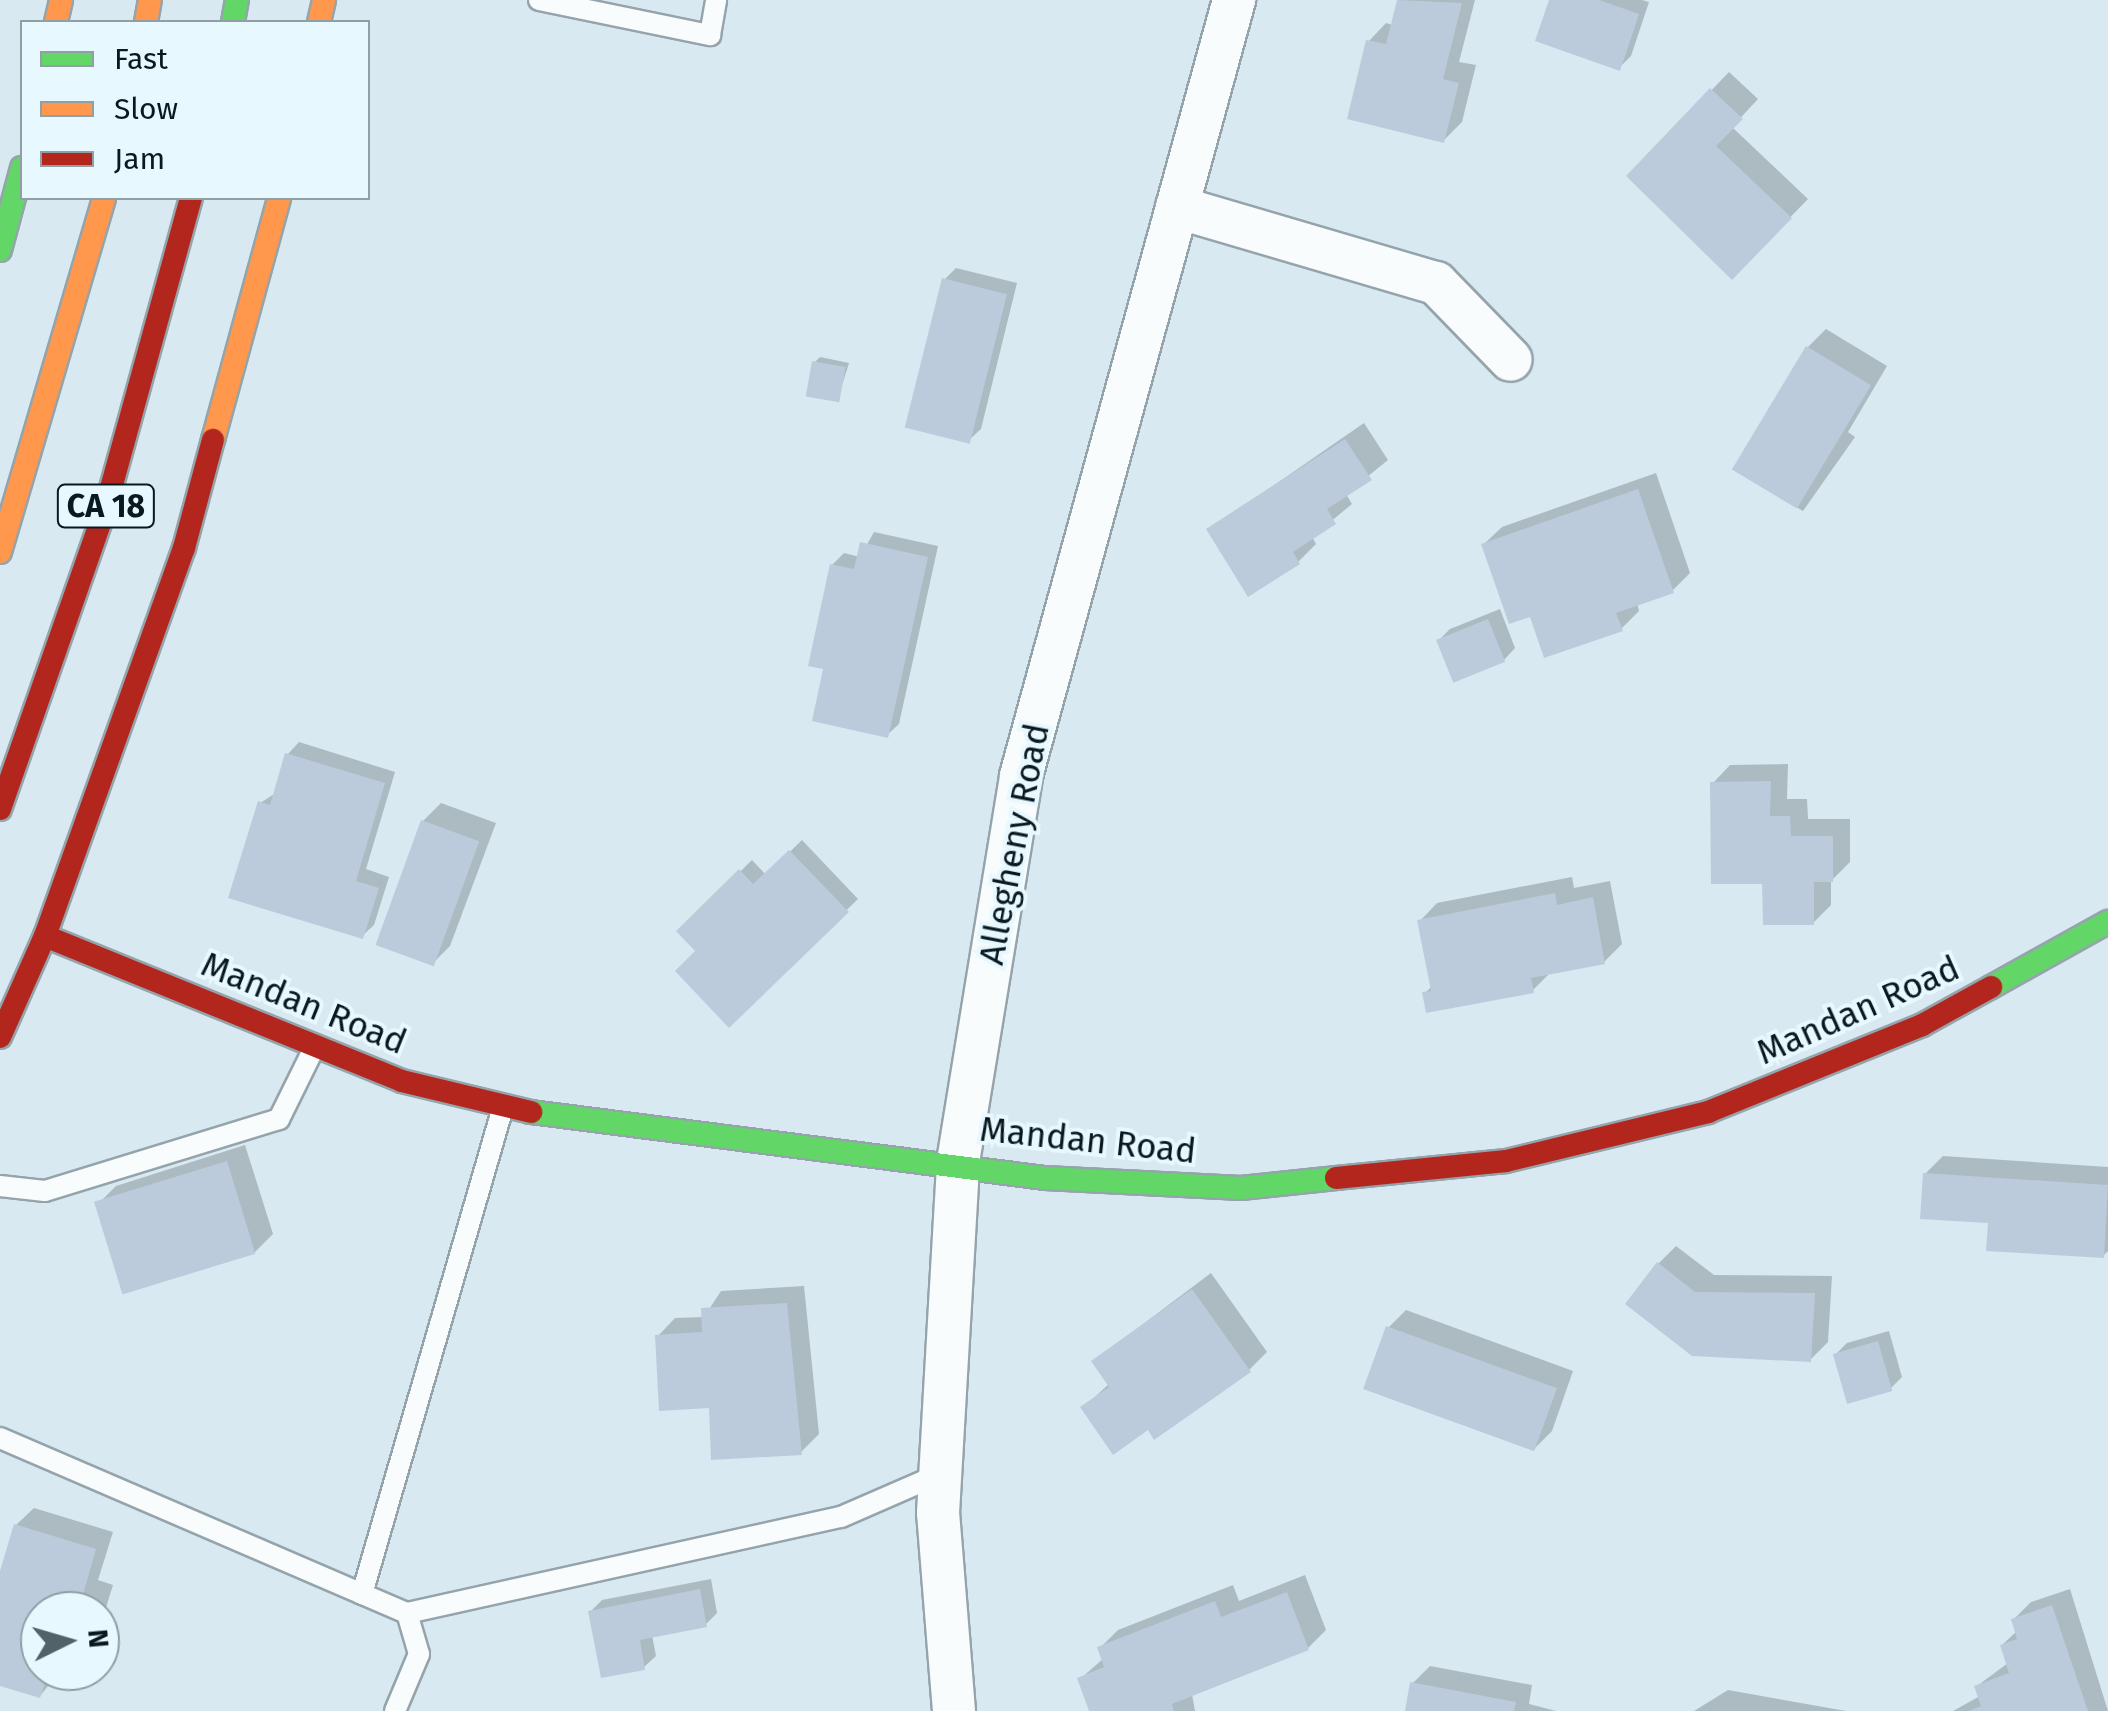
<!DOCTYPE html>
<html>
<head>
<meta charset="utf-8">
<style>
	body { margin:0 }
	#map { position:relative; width:2108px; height:1711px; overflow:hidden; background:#d8e9f2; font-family:"Fira Sans",sans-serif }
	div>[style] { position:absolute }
	.shadow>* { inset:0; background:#0003 }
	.building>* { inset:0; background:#bccbdb; transform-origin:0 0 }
	.roads { filter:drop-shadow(2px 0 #95a4ab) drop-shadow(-2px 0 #95a4ab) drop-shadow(0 2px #95a4ab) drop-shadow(0 -2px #95a4ab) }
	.lane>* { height:20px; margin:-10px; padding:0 10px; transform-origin:10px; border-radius:10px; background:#f9fcfd }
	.street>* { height:42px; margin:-21px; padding:0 21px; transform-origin:21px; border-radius:21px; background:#f9fcfd }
	.fast>* { height:22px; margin:-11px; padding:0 11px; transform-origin:11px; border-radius:11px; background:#63d668 }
	.slow>* { height:22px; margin:-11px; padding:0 11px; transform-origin:11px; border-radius:11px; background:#ff974d }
	.jam>* { height:22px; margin:-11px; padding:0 11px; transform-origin:11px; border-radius:11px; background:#b3261e }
	span { translate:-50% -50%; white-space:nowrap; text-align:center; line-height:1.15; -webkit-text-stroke:8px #e8f8ff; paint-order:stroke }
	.shield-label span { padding:2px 8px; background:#e8f8ff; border:2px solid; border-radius:8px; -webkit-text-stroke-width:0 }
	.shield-label { font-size:32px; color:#0a191f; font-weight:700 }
	.street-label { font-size:35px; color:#0a191f }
	.legend { position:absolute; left:20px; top:20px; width:350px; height:180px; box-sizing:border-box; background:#e8f8ff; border:2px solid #8f9fa5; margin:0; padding:12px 18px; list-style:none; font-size:30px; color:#0a191f }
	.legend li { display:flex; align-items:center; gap:20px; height:50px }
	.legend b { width:50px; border:2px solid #8f9fa5 }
	.north { position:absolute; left:20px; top:1591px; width:100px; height:100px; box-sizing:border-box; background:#e8f8ff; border:2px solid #8f9fa5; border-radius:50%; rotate:85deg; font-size:28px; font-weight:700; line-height:40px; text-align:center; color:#0a191f }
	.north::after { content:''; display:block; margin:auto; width:35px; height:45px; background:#526269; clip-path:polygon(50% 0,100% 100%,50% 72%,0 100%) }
</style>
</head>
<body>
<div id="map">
	<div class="shadow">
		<i style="clip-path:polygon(1399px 0,1475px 0,1459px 62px,1476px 65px,1462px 122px,1444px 140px,1369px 41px,1386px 23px,1393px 25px)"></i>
		<i style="clip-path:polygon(1552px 0,1642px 0,1649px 2px,1631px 56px,1619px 68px)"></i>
		<i style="clip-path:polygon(1729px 72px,1758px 99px,1732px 127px,1808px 199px,1732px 277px,1629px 176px)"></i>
		<i style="clip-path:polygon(956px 268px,1017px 283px,981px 429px,969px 440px,944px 280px)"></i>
		<i style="clip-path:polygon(1826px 329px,1887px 366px,1848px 432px,1855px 437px,1803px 511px,1735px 470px,1808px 347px)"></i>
		<i style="clip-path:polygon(820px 357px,849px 363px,837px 401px,815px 362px)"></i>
		<i style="clip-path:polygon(1364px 423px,1388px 460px,1346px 494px,1352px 504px,1312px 537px,1316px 544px,1298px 562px,1209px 530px)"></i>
		<i style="clip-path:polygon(1656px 473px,1690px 573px,1673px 590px,1637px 603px,1639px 611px,1622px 628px,1531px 614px,1484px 544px,1502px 527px)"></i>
		<i style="clip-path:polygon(874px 532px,938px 546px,899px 724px,887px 735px,832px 565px,844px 553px,860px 557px)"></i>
		<i style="clip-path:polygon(1500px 609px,1515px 648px,1504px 660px,1438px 641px,1450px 629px)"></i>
		<i style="clip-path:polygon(299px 742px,395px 772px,366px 869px,389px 877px,374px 925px,362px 936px,260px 803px,276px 793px,288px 754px)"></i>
		<i style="clip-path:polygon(1788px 764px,1787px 799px,1807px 799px,1808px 819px,1850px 819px,1850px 862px,1831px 881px,1831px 905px,1813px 923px,1765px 881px,1713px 783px,1730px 765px)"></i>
		<i style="clip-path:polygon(441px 803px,496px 823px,450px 946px,432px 964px,423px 821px)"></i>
		<i style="clip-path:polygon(802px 840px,858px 899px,729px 1024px,698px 951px,680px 931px,752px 860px,766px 875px)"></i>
		<i style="clip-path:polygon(1572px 877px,1574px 888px,1610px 881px,1622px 944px,1604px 962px,1551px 972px,1533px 990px,1425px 993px,1432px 986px,1420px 921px,1437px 903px)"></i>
		<i style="clip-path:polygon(245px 1145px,273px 1234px,255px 1252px,98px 1204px,116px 1186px)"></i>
		<i style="clip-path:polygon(1943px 1156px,2108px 1167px,2108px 1251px,2103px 1256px,1990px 1221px,1925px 1174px)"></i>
		<i style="clip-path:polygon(1676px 1246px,1714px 1275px,1832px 1276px,1828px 1342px,1810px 1360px,1693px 1354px,1658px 1264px)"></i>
		<i style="clip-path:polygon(1211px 1273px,1267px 1352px,1249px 1370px,1148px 1427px,1083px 1408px,1110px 1383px,1094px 1361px)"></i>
		<i style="clip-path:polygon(804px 1286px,819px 1434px,801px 1452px,711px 1405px,658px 1336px,675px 1318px,704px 1317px,721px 1291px)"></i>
		<i style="clip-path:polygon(1406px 1310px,1573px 1371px,1552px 1431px,1534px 1449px,1388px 1328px)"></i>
		<i style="clip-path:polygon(1889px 1331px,1902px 1377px,1890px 1389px,1835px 1355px,1847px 1343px)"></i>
		<i style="clip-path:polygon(34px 1508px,113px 1532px,98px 1580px,113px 1585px,100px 1627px,100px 1611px,40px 1611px,40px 1671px,60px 1671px,40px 1696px,0 1683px,0 1580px,16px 1525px)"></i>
		<i style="clip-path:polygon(1305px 1575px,1326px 1630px,1308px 1648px,1192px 1694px,1195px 1711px,1092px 1711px,1080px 1679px,1104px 1658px,1100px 1648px,1118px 1630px,1233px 1585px,1239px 1601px)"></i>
		<i style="clip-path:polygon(711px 1579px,717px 1613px,706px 1624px,652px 1635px,656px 1656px,644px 1667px,590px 1612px,602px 1600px)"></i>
		<i style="clip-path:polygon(2070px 1589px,2108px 1711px,1953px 1711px,1980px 1696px,1977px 1686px,2008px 1663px,2002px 1645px,2017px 1631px,2013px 1620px,2031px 1602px)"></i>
		<i style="clip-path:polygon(1430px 1666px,1532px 1685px,1529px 1704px,1556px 1711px,1407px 1711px,1412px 1684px)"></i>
		<i style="clip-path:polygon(1728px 1690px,1846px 1711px,1694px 1711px)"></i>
	</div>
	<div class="building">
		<i style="clip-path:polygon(1397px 0,1462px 3px,1443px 79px,1459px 83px,1444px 143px,1347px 119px,1366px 40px,1386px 44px)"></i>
		<i style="clip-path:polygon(1549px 0,1599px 0,1639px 14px,1620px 71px,1535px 41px)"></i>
		<i style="clip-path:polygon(1710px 88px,1743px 119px,1716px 146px,1792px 218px,1732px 280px,1626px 176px)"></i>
		<i style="left:942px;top:278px;width:67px;height:154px;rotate:14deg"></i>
		<i style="left:1806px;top:346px;width:76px;height:144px;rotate:31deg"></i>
		<i style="left:812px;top:361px;width:34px;height:36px;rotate:10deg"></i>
		<i style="clip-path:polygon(1345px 439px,1372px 480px,1327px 509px,1336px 524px,1293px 552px,1300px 564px,1248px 597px,1206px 529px)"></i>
		<i style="clip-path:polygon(1638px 489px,1674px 593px,1616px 613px,1623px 631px,1544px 658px,1530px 617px,1509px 624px,1481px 544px)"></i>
		<i style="clip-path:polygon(860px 542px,928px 557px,888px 738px,812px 721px,823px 669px,808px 666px,830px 564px,854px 569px)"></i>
		<i style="left:1488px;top:619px;width:46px;height:56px;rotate:68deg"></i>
		<i style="clip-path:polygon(285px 753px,385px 783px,356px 881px,379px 888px,363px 939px,228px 898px,258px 801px,270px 805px)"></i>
		<i style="clip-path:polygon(1771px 781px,1770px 816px,1790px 816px,1791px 836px,1833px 836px,1833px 882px,1814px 882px,1814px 925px,1763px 925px,1762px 884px,1711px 884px,1710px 782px)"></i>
		<i style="left:421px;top:820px;width:62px;height:133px;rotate:20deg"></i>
		<i style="clip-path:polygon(789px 850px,849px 912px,729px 1028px,675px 971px,695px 951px,676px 931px,739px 869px,753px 884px)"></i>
		<i style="clip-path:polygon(1555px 893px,1557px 905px,1593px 897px,1605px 964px,1531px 978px,1534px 993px,1426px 1013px,1422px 992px,1431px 991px,1417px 920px)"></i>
		<i style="left:227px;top:1161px;width:97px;height:139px;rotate:73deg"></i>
		<i style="clip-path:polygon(1923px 1173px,2108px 1185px,2104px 1258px,1986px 1251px,1988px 1223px,1920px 1219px)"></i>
		<i style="clip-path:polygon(1657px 1262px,1695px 1292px,1815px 1293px,1811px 1362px,1692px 1356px,1625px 1304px)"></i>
		<i style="clip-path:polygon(1192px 1289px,1251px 1372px,1154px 1440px,1148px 1430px,1113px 1455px,1080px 1407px,1109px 1387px,1091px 1361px)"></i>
		<i style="clip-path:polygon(787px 1303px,802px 1455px,711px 1460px,709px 1408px,659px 1411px,655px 1335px,702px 1332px,701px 1308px)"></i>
		<i style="left:1386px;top:1326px;width:182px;height:67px;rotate:20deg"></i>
		<i style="left:1878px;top:1341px;width:52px;height:47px;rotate:74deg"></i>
		<i style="clip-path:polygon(14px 1524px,96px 1549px,82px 1598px,97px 1602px,94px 1611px,40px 1611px,40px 1671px,49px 1671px,40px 1698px,0 1686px,0 1571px)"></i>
		<i style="clip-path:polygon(700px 1589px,707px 1627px,640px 1640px,645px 1670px,601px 1678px,588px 1611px)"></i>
		<i style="clip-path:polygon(1287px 1592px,1309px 1650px,1172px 1704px,1174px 1711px,1089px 1711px,1077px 1678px,1104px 1667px,1097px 1647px,1215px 1601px,1221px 1617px)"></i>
		<i style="clip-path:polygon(2052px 1605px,2088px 1711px,1969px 1711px,1981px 1706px,1974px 1686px,2009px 1673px,2000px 1645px,2017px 1639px,2011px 1619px)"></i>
		<i style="clip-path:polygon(1410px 1682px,1516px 1702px,1514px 1711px,1405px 1711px)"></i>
	</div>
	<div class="roads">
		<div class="lane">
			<i style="left:539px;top:0;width:175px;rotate:11.6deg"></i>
			<i style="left:710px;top:35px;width:36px;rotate:-80deg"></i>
			<i style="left:0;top:1186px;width:45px;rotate:6.3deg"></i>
			<i style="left:45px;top:1191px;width:245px;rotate:-17.1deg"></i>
			<i style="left:279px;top:1119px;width:81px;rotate:-63.7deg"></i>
			<i style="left:0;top:1438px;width:443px;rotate:23.3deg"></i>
			<i style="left:407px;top:1613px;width:43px;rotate:73.7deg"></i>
			<i style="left:419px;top:1654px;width:62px;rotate:112.8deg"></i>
			<i style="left:362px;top:1594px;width:507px;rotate:-73.85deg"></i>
			<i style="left:407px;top:1613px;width:444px;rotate:-12.5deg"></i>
			<i style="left:841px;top:1517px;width:108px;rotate:-23.5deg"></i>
		</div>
		<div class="street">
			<i style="left:1177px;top:207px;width:270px;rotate:16.4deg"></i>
			<i style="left:1436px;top:283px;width:107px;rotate:45.8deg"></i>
			<i style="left:954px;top:1711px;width:199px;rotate:-94.6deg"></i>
			<i style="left:938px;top:1513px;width:352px;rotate:-86.7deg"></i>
			<i style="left:958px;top:1162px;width:391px;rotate:-80.7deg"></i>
			<i style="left:1021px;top:776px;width:805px;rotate:-74.65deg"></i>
		</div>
		<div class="fast">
			<i style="left:233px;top:22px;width:22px;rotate:-80deg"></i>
			<i style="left:0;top:250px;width:85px;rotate:-75deg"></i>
			<i style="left:1991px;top:987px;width:134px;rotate:-29.1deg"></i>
			<i style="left:531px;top:1112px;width:518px;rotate:7.32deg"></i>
			<i style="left:1045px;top:1178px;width:196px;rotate:2.9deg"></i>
			<i style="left:1241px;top:1188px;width:96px;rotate:-6deg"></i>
		</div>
		<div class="slow">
			<i style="left:56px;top:22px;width:23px;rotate:-77deg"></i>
			<i style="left:146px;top:22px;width:22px;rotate:-80deg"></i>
			<i style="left:319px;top:22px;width:23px;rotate:-77deg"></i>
			<i style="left:213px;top:440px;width:251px;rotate:-74.7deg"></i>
			<i style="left:0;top:552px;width:369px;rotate:-73.6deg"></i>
		</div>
		<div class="jam">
			<i style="left:0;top:809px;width:317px;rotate:-70.7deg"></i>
			<i style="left:105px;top:510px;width:324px;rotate:-74.6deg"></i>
			<i style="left:45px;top:936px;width:385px;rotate:22.1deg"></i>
			<i style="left:402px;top:1081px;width:133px;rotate:13.5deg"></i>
			<i style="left:0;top:1037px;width:111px;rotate:-66deg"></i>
			<i style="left:45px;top:936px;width:412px;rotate:-70.3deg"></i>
			<i style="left:184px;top:548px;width:112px;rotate:-75deg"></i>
			<i style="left:1336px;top:1178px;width:171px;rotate:-5.7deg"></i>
			<i style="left:1506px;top:1161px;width:208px;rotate:-13.6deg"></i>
			<i style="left:1708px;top:1112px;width:231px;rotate:-22.1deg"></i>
			<i style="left:1922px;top:1025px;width:79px;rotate:-28.8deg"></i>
		</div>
	</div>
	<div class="shield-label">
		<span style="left:106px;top:506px">CA 18</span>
	</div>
	<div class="street-label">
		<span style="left:1014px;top:844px;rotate:-79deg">Allegheny Road</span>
		<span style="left:304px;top:1003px;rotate:22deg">Mandan Road</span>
		<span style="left:1858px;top:1010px;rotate:-24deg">Mandan Road</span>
		<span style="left:1088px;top:1140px;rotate:6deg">Mandan Road</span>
	</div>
	<ul class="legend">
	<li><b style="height:12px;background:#63d668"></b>Fast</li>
	<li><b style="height:12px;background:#ff974d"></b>Slow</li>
	<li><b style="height:12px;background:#b3261e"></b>Jam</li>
	</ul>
	<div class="north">N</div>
</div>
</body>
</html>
